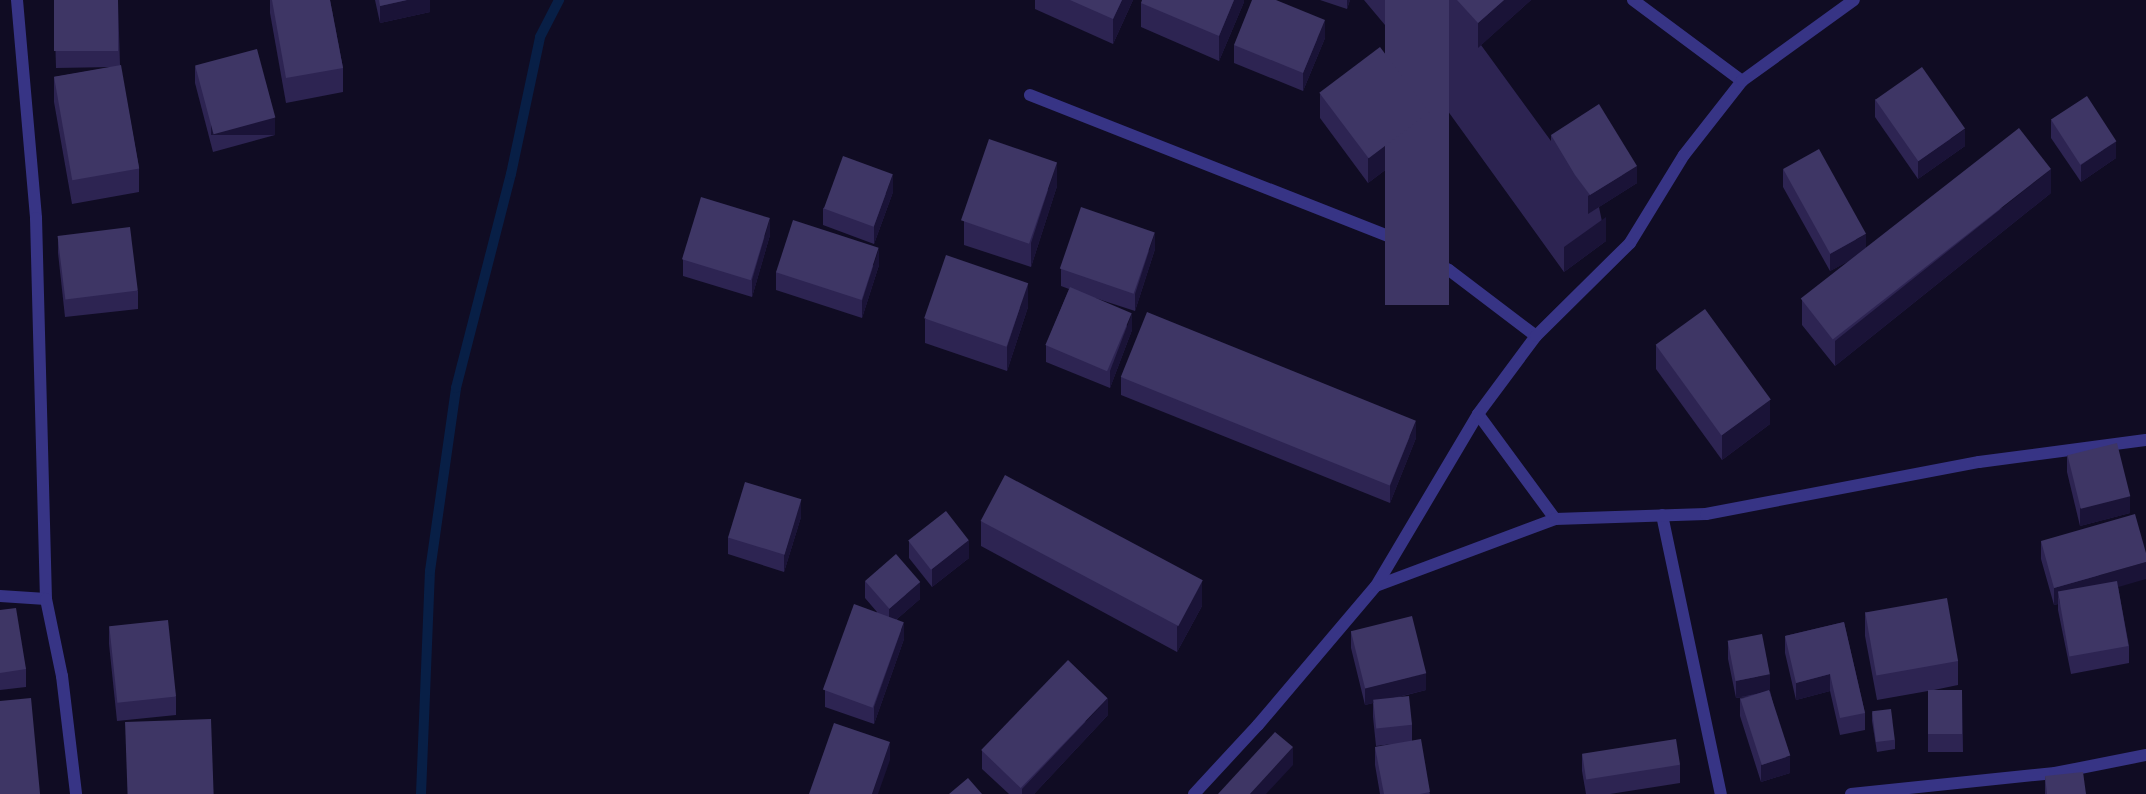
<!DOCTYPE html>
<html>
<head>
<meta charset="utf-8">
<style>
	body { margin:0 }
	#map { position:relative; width:2146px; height:794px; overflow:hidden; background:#100c23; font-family:"Roboto Condensed",sans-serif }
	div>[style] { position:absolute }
	.stream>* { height:10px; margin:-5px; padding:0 5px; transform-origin:5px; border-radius:5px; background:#081f46 }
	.service>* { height:12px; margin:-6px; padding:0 6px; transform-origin:6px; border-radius:6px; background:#373485 }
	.minor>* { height:12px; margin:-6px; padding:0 6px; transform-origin:6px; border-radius:6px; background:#373485 }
	.wall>* { inset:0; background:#2d2452 }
	.shaded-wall>* { inset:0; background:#1a1337; transform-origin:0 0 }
	.building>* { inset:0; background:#3e3665; transform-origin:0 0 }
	span { translate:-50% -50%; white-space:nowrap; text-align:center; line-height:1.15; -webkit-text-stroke:5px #100c23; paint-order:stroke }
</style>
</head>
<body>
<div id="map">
	<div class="stream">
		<i style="left:421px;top:794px;width:223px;rotate:-87.7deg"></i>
		<i style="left:430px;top:571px;width:185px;rotate:-81.9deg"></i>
		<i style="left:456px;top:388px;width:221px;rotate:-75.6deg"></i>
		<i style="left:511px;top:174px;width:140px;rotate:-78deg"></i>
		<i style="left:540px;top:37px;width:42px;rotate:-62.8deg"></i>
	</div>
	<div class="service">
		<i style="left:1633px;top:0;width:136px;rotate:36.6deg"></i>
	</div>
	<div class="minor">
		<i style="left:17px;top:0;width:219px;rotate:85deg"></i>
		<i style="left:36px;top:218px;width:381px;rotate:88.5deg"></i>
		<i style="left:1030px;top:95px;width:392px;rotate:21.5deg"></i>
		<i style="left:1395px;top:239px;width:62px;rotate:29.9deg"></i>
		<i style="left:1449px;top:270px;width:109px;rotate:37.2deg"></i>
		<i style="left:1478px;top:414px;width:130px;rotate:53.7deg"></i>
		<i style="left:1662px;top:515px;width:285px;rotate:78.1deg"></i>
		<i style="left:1376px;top:586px;width:191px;rotate:-20.5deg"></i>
		<i style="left:1555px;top:519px;width:151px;rotate:-1.9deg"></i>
		<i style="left:1706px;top:514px;width:278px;rotate:-10.8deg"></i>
		<i style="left:1979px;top:462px;width:168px;rotate:-7.5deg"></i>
		<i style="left:0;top:596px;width:46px;rotate:3.7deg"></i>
		<i style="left:46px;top:599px;width:79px;rotate:78.3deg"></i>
		<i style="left:62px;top:676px;width:119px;rotate:83.2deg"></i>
		<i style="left:1194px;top:794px;width:94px;rotate:-47.2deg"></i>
		<i style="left:1258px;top:725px;width:182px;rotate:-49.7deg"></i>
		<i style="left:1376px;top:586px;width:200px;rotate:-59.3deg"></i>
		<i style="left:1478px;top:414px;width:97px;rotate:-53.4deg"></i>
		<i style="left:1536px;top:336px;width:132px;rotate:-44.7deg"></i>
		<i style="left:1630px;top:243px;width:103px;rotate:-58.5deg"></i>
		<i style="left:1684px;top:155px;width:94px;rotate:-51.9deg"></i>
		<i style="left:1742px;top:81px;width:138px;rotate:-35.9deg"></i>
		<i style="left:1851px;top:794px;width:205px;rotate:-5.9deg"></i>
		<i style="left:2055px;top:773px;width:93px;rotate:-11.2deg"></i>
	</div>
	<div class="wall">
		<i style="clip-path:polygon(54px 0,118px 0,120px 65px,139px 168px,139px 192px,72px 204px,54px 102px,54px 77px,113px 67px,56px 68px)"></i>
		<i style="clip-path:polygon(270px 0,330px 0,343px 68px,343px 92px,286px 103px,270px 13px)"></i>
		<i style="clip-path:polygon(375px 0,430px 0,430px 12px,380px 23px)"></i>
		<i style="clip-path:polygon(1035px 0,1133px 0,1113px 44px,1035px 9px)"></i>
		<i style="clip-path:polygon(1244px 0,1244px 2px,1219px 61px,1141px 27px,1141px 3px)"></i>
		<i style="clip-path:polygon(1320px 0,1350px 0,1347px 9px)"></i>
		<i style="clip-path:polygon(1364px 0,1531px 0,1481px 45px,1551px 141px,1551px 135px,1637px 183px,1599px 207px,1606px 241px,1564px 272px,1390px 31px)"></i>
		<i style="clip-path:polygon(1325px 38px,1303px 91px,1234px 63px,1234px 45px)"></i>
		<i style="clip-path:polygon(195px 66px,275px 135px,213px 152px,195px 83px)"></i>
		<i style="clip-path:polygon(1320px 94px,1429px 137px,1368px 183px,1320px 118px)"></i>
		<i style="clip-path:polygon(1875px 99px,1965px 146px,1918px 179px,1875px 117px)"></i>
		<i style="clip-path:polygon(2051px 120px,2116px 158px,2081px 182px,2051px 138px)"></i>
		<i style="clip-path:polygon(1783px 169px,1866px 249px,2051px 193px,1835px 366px,1802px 325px,1802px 300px,1856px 257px,1830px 271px,1783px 187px)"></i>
		<i style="clip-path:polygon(1057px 186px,1031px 267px,964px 245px,964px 221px)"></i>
		<i style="clip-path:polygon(893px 192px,874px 244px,823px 225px,823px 208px)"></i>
		<i style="clip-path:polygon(770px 235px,752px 297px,683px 276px,683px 259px)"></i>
		<i style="clip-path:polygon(58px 236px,138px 291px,138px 309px,65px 317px,58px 253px)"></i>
		<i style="clip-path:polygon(1155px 249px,1135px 311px,1095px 298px,1132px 330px,1110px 388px,1046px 362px,1046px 345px,1069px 289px,1061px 286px,1061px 269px)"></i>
		<i style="clip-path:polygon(879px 265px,862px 318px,776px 290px,776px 272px)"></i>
		<i style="clip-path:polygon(1028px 307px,1007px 371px,925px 343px,925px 319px)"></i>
		<i style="clip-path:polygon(1656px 345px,1770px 424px,1722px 460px,1656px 369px)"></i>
		<i style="clip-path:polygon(1121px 377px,1416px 438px,1390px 503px,1121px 395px)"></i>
		<i style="clip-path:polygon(2067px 455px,2130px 513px,2080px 526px,2067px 472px)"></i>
		<i style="clip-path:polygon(801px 517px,784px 572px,728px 554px,728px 537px)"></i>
		<i style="clip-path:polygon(981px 521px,1202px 606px,1177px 652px,981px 546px)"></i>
		<i style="clip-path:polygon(909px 541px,969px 558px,932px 587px,909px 558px)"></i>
		<i style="clip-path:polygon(2041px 541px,2118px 587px,2129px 646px,2129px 663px,2071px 674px,2058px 610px,2058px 604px,2054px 605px,2041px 559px)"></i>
		<i style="clip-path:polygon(865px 581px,920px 599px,897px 619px,904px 639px,874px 724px,825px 707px,825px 690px,877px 612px,865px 598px)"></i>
		<i style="clip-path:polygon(0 610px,26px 669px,26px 687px,0 690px)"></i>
		<i style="clip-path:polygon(1865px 612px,1958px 661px,1958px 685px,1934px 690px,1962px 690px,1963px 752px,1928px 752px,1928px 691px,1877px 700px,1865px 636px)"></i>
		<i style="clip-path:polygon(1844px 622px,1865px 713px,1865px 730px,1840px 735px,1830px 691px,1796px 700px,1785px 653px,1785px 636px)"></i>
		<i style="clip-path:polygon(109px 626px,176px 697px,176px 715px,117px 721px,109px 644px)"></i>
		<i style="clip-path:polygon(1351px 631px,1426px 690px,1399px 697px,1412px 725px,1412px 741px,1430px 794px,1380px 794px,1375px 765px,1375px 747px,1393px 744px,1376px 746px,1373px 717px,1373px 703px,1365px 705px,1351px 648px)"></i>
		<i style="clip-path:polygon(1728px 641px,1770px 691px,1790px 773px,1761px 782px,1740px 716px,1740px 698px,1750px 696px,1736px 698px,1728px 659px)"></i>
		<i style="clip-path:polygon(1872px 712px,1895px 740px,1895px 749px,1877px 752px,1872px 721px)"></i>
		<i style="clip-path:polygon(1108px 715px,1034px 794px,1009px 794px,982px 769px,982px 751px)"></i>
		<i style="clip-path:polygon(1582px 754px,1680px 765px,1680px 783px,1610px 794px,1586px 794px,1582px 771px)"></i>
		<i style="clip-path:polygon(2045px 776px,2086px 794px,2045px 794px)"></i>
	</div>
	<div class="shaded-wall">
		<i style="clip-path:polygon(407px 0,430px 0,430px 12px,380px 23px,380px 6px)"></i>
		<i style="clip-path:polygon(1122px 0,1133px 0,1113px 44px,1113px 19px)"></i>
		<i style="clip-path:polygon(1234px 0,1244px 0,1244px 2px,1219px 61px,1219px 36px)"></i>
		<i style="clip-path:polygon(1347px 0,1350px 0,1347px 9px)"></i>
		<i style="clip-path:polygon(1504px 0,1531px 0,1478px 48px,1478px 23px)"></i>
		<i style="clip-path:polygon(1325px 20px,1325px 38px,1303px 91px,1303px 73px)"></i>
		<i style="clip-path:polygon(1429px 113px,1429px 137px,1368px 183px,1368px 158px)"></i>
		<i style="left:275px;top:118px;width:17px;height:64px;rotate:90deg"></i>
		<i style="clip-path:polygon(1965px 129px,1965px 146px,1918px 179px,1918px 161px)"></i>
		<i style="clip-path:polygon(2116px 141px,2116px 158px,2081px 182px,2081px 165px)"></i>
		<i style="clip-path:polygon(1057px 162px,1057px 186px,1031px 267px,1031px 243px)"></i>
		<i style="clip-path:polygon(1637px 166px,1637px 183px,1588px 214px,1588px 196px)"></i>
		<i style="clip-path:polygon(2051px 169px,2051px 193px,1835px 366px,1835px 341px)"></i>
		<i style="clip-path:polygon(893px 174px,893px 192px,874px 244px,874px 226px)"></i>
		<i style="clip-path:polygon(1606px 217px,1606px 241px,1564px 272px,1564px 247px)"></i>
		<i style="clip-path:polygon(770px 218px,770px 235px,752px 297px,752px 280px)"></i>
		<i style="clip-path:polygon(1155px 232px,1155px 249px,1135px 311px,1135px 294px)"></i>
		<i style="clip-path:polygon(1866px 234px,1866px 252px,1830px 271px,1830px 254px)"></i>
		<i style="clip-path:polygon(879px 248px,879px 265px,862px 318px,862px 301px)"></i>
		<i style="clip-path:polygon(1028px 283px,1028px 307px,1007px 371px,1007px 347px)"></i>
		<i style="clip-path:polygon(1132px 313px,1132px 330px,1110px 388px,1110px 371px)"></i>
		<i style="clip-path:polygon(1770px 400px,1770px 424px,1722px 460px,1722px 435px)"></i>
		<i style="clip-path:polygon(1416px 421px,1416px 438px,1390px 503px,1390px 486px)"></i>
		<i style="clip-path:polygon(2130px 496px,2130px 513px,2080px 526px,2080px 508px)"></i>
		<i style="clip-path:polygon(801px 499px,801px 517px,784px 572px,784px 555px)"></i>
		<i style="clip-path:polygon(969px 540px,969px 558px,932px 587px,932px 569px)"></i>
		<i style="clip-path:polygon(2146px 562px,2146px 579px,2060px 604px,2058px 593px,2058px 604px,2054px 605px,2054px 588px)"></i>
		<i style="clip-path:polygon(1202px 581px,1202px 606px,1177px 652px,1177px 627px)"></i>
		<i style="clip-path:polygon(920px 582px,920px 599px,889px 626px,889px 609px)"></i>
		<i style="clip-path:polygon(904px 622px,904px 639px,874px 724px,874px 707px)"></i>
		<i style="clip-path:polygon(1426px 673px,1426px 690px,1373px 703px,1373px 699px,1373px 703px,1365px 705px,1365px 688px)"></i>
		<i style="clip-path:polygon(1770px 674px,1770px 691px,1736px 698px,1736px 681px)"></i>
		<i style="clip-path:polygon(1830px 674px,1830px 691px,1796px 700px,1796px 683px)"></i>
		<i style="clip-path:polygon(1108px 698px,1108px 715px,1034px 794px,1022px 794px,1022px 789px)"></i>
		<i style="clip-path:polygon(890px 742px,890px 760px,878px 794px,872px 794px)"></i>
		<i style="clip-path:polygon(1293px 747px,1293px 765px,1266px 794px,1250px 794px)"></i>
		<i style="clip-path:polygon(1790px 756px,1790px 773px,1761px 782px,1761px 765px)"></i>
	</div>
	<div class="building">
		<i style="left:54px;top:0;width:64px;height:51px"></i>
		<i style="clip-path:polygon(272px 0,330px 0,343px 68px,286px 78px)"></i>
		<i style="clip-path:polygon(379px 0,407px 0,380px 6px)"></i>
		<i style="clip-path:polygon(1070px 0,1122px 0,1113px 19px)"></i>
		<i style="clip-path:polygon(1142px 0,1234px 0,1219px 36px,1141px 3px)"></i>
		<i style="clip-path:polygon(1252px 0,1276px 0,1325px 20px,1303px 73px,1234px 45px)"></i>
		<i style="left:1385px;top:0;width:64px;height:305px"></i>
		<i style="clip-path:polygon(1457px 0,1504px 0,1478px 23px)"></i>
		<i style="left:1380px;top:47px;width:82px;height:76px;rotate:53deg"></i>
		<i style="left:257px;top:49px;width:71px;height:64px;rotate:75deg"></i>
		<i style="left:121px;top:65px;width:105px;height:68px;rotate:80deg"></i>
		<i style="left:1922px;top:67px;width:75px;height:57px;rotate:55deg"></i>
		<i style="left:2087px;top:96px;width:54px;height:43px;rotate:57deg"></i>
		<i style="clip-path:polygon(1599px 104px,1637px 166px,1590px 195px,1575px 175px,1551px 135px)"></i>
		<i style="left:2019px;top:128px;width:52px;height:277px;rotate:52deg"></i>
		<i style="left:989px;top:139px;width:72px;height:86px;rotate:19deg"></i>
		<i style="left:1819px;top:149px;width:97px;height:41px;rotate:61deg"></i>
		<i style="left:843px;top:156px;width:53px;height:56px;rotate:20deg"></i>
		<i style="left:701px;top:197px;width:72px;height:65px;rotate:17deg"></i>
		<i style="left:1081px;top:207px;width:78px;height:65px;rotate:19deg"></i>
		<i style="left:793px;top:220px;width:90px;height:55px;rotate:18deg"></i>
		<i style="left:130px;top:227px;width:64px;height:73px;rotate:83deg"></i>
		<i style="left:946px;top:255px;width:87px;height:67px;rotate:19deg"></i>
		<i style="left:1070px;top:287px;width:67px;height:63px;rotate:23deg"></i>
		<i style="left:1705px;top:309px;width:112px;height:61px;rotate:54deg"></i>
		<i style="left:1147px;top:312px;width:290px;height:70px;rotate:22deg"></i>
		<i style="left:2117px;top:443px;width:55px;height:51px;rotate:76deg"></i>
		<i style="left:1005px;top:475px;width:224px;height:52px;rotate:28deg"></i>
		<i style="left:745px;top:482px;width:59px;height:58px;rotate:17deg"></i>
		<i style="left:946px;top:511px;width:37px;height:48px;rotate:52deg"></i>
		<i style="clip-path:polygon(2135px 514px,2146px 553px,2146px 562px,2054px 588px,2041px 541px)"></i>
		<i style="left:896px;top:554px;width:37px;height:41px;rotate:49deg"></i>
		<i style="left:2117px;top:581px;width:66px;height:60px;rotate:80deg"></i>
		<i style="left:1947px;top:598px;width:64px;height:83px;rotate:80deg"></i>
		<i style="left:854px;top:604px;width:53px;height:91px;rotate:20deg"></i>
		<i style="clip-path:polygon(16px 608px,26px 669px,0 673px,0 610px)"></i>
		<i style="left:1412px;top:616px;width:59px;height:63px;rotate:76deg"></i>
		<i style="left:168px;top:620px;width:77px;height:59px;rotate:84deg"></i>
		<i style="clip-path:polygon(1844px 622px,1865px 713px,1840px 718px,1830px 674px,1796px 683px,1785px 636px)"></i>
		<i style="left:1762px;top:634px;width:41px;height:35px;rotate:79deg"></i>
		<i style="left:1068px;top:660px;width:55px;height:125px;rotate:44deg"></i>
		<i style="left:1769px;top:690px;width:69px;height:30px;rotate:72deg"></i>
		<i style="left:1928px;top:690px;width:34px;height:44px"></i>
		<i style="left:1409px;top:696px;width:29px;height:36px;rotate:84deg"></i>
		<i style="clip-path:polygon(31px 698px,40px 794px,0 794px,0 701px)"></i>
		<i style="left:1891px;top:709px;width:31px;height:19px;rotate:83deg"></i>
		<i style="left:211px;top:719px;width:75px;height:86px;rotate:88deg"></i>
		<i style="clip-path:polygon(834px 723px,890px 742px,872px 794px,809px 794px)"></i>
		<i style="clip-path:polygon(1275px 732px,1293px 747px,1250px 794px,1218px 794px)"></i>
		<i style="clip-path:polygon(1421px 739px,1430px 792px,1420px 794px,1384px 794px,1375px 747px)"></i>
		<i style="left:1676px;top:739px;width:26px;height:95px;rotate:81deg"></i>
		<i style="clip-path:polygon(2083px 772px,2086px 794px,2047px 794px,2045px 776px)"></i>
		<i style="clip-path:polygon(968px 778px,982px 794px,949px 794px)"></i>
	</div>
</div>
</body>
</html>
